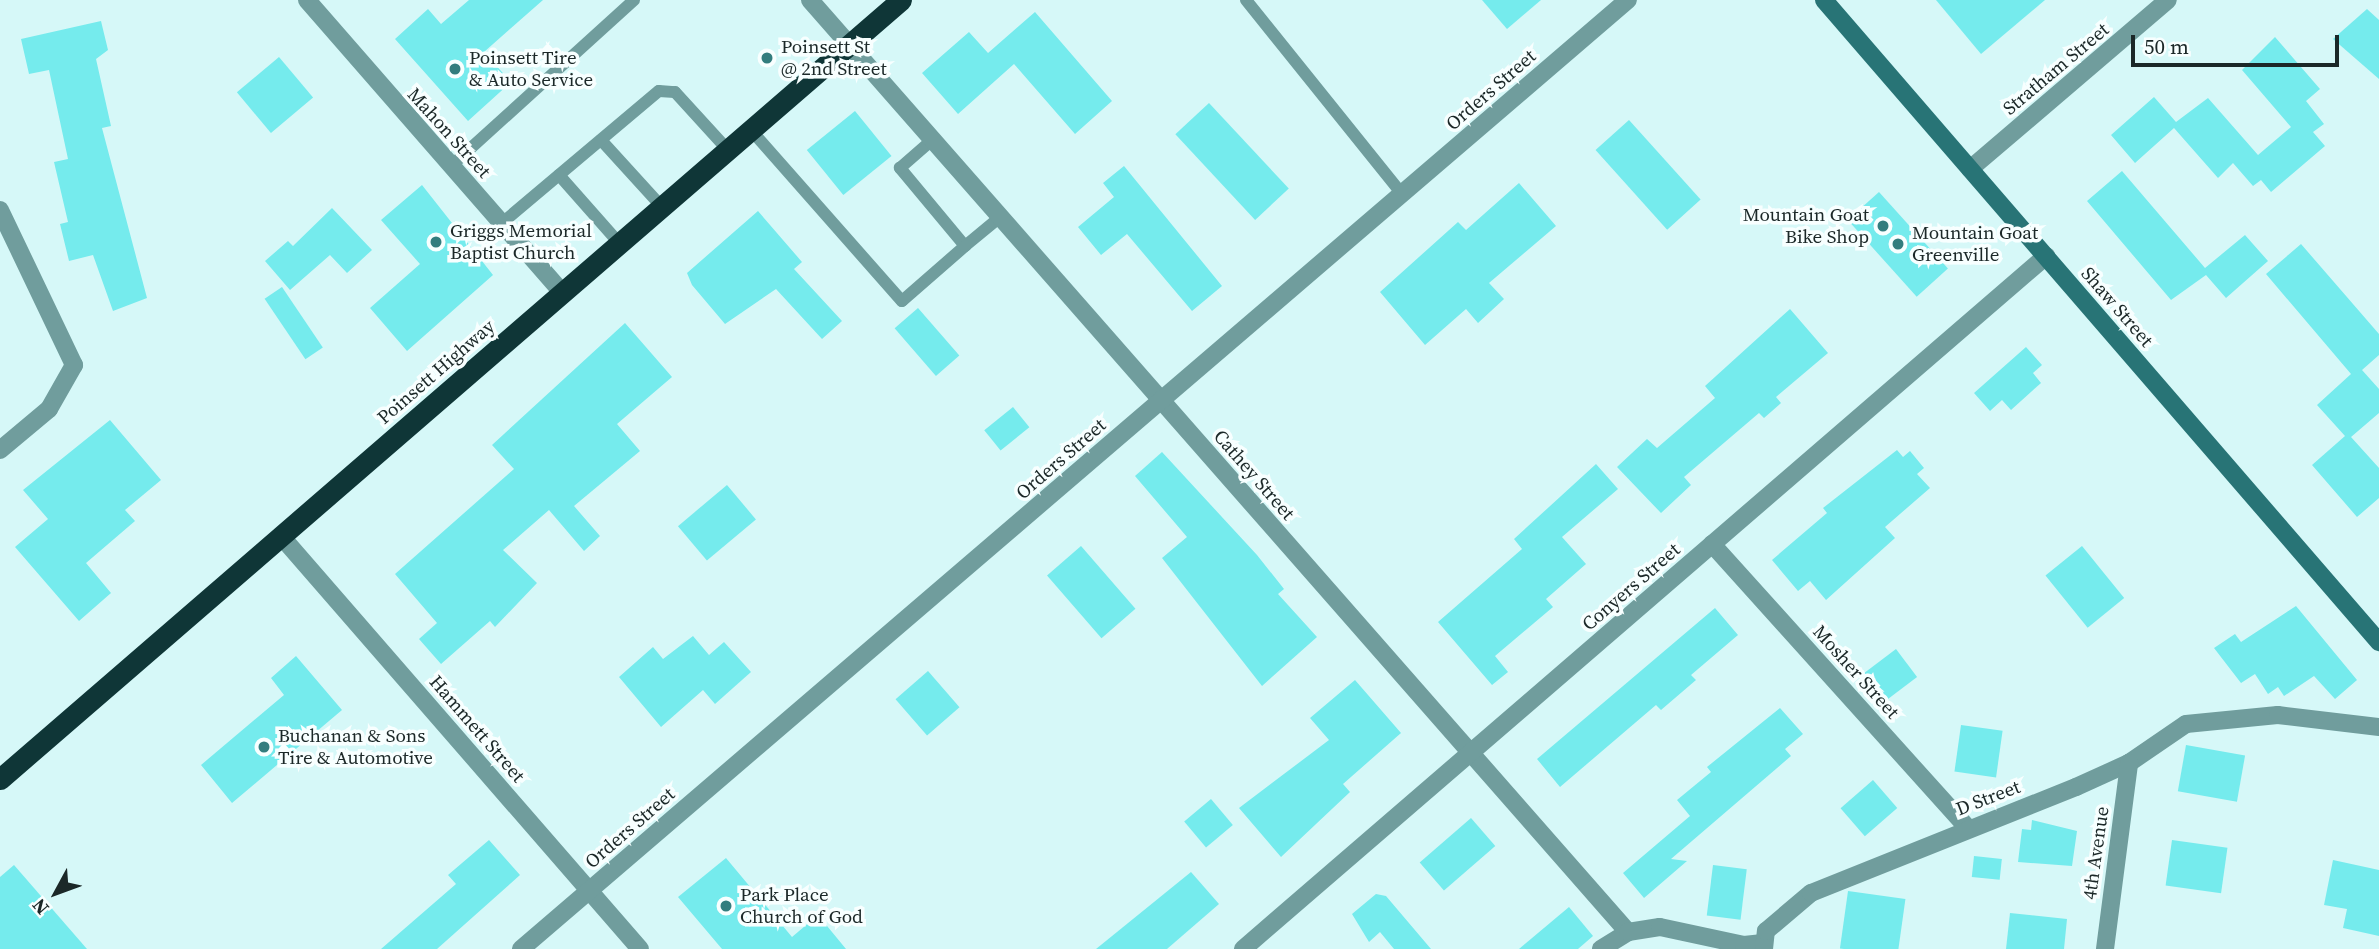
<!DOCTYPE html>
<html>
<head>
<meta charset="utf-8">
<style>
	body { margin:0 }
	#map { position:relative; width:2379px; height:949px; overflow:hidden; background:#d6f8f8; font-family:"Source Serif 4",serif }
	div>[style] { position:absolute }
	.building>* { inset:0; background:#75ebed; transform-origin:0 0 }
	.lane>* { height:12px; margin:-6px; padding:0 6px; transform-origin:6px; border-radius:6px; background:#709d9d }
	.street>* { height:18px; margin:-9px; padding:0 9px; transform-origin:9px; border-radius:9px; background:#709d9d }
	.secondary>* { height:18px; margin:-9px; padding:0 9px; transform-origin:9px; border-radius:9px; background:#287476 }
	.highway>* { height:21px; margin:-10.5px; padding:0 10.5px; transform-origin:10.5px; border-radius:10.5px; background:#0f3637 }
	.dots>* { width:19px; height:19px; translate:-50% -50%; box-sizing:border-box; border:4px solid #f8ffff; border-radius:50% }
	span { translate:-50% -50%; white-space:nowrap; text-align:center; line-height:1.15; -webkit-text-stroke:7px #f8ffff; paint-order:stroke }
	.poi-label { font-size:19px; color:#1b2828 }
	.left { translate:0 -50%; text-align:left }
	.right { translate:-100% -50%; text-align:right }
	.street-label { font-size:19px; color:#1b2828 }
	.north { position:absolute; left:21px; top:858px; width:70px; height:70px; -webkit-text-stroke:5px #f8ffff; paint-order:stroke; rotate:229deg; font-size:19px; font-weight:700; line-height:28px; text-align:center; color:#1b2828 }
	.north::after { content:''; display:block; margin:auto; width:24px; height:32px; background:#1b2828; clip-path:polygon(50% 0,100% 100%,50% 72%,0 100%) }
	.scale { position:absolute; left:2131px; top:35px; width:208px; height:32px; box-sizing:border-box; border:4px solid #1b2828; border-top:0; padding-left:9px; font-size:21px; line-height:24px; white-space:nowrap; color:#1b2828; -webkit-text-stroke:5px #f8ffff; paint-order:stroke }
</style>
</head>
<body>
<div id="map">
	<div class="building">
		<i style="clip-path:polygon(469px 0,543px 0,484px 52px,511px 82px,468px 121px,395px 39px,428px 9px,441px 24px)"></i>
		<i style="clip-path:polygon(1482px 0,1541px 0,1507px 29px)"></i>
		<i style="clip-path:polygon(1936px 0,2045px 0,1981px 54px)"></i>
		<i style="clip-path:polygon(2367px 9px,2379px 20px,2379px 79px,2333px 39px)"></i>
		<i style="clip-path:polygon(1035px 12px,1112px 101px,1075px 134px,1014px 64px,958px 114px,922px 73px,969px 32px,988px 53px)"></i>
		<i style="clip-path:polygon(101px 21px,108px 50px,96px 59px,111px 126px,102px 128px,147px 298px,113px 311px,93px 255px,69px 261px,60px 224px,68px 222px,54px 162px,68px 159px,49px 70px,29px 74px,21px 39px)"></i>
		<i style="clip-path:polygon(2275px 37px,2320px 89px,2306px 101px,2324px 124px,2313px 132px,2325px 146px,2271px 192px,2261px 180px,2253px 186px,2233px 163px,2218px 178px,2174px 128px,2135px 163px,2111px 135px,2154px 97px,2176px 122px,2208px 98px,2258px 155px,2291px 127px,2242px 70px)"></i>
		<i style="left:279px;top:57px;width:53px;height:55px;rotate:50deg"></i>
		<i style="left:1209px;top:103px;width:117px;height:46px;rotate:47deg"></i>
		<i style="left:855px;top:111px;width:58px;height:62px;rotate:51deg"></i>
		<i style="left:1629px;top:120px;width:107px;height:45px;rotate:48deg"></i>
		<i style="clip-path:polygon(1124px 166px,1222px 286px,1192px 311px,1127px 234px,1101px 255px,1078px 227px,1114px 197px,1103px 183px)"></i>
		<i style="clip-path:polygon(2122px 171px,2205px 268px,2245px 235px,2268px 261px,2226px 298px,2206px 275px,2171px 300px,2087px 201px)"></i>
		<i style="clip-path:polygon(1519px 183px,1556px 226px,1489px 283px,1504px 299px,1478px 323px,1466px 309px,1425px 345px,1380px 292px,1458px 222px,1466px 230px)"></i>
		<i style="clip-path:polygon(422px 185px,493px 275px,407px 351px,370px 308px,420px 264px,381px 220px)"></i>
		<i style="left:1879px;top:192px;width:103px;height:42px;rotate:48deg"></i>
		<i style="clip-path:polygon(332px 208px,372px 250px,347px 273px,330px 255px,290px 290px,265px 261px,288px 241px,293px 246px)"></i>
		<i style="clip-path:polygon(758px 211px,802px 262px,794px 269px,842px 321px,822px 339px,776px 289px,725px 324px,692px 285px,687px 273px)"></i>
		<i style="clip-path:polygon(2301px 244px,2379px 334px,2379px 355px,2362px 370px,2379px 389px,2379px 413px,2351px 437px,2379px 468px,2379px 498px,2357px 517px,2312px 465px,2345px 436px,2317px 405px,2351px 374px,2266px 274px)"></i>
		<i style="left:282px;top:287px;width:73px;height:21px;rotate:56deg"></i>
		<i style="left:918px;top:308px;width:63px;height:31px;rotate:49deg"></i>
		<i style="clip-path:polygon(1790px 309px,1828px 353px,1776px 397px,1781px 403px,1764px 418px,1759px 413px,1684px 477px,1691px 485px,1661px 513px,1617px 467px,1647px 439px,1657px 448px,1715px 398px,1705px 386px)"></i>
		<i style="clip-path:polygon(625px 323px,672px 377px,617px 424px,640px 451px,574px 506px,600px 536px,584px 551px,549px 510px,503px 550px,537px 583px,495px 627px,490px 621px,441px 664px,419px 639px,437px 623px,395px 574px,514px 469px,492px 445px)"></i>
		<i style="clip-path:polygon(2026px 347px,2042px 365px,2033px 373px,2041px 383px,2011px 410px,2002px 400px,1990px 411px,1974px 393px)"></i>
		<i style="left:1013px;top:407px;width:26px;height:37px;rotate:51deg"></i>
		<i style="clip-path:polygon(110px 420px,161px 480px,125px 510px,135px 521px,86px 563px,111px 593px,79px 621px,15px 547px,48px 519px,23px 490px)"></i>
		<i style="clip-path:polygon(1897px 450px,1903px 457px,1910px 451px,1924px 468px,1917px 474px,1930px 488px,1885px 527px,1895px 538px,1826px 600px,1810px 581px,1798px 591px,1772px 560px,1827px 513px,1823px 508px)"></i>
		<i style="clip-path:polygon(1162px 452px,1257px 555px,1284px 589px,1278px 594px,1317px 637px,1262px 686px,1162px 558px,1187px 537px,1135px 476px)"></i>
		<i style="clip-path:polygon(1596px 464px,1618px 489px,1562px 537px,1586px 564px,1546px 599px,1553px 607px,1495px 656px,1508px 672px,1492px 685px,1438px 622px,1522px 549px,1514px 539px)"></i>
		<i style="left:727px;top:485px;width:45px;height:64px;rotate:50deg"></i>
		<i style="left:1081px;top:546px;width:83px;height:45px;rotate:49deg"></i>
		<i style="left:2082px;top:546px;width:67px;height:47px;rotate:51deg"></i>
		<i style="clip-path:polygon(2296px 606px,2357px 680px,2335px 699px,2314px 676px,2284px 696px,2278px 687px,2268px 694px,2255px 674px,2241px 683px,2214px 648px,2235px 634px,2241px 642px)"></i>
		<i style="clip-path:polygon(1715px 608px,1738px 635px,1691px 675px,1696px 680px,1661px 710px,1656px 705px,1560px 787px,1537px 759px)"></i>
		<i style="clip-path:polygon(693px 636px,709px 655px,724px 642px,751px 672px,715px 704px,703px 690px,661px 727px,619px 677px,653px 647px,663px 659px)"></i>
		<i style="left:1896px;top:649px;width:35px;height:41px;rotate:53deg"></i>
		<i style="clip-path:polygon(296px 656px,342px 710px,232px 803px,201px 765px,284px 695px,271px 678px)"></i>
		<i style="left:928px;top:671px;width:48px;height:43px;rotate:49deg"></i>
		<i style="clip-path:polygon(1355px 680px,1401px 733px,1343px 784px,1350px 792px,1281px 857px,1239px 808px,1329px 740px,1310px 718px)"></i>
		<i style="clip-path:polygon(1780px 708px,1803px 734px,1785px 749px,1791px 756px,1671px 859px,1687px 861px,1644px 898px,1623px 873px,1690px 816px,1677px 800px,1711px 772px,1707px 767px)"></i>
		<i style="left:1961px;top:725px;width:42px;height:47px;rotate:8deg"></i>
		<i style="left:2186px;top:745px;width:60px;height:47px;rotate:10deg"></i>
		<i style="left:1873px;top:780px;width:37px;height:43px;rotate:49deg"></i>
		<i style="left:1211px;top:799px;width:34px;height:35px;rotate:50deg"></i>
		<i style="left:1471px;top:818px;width:37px;height:68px;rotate:49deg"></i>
		<i style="clip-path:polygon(2032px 820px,2077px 831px,2072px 866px,2018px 862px,2022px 829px,2031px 830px)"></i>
		<i style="clip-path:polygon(489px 840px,520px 875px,437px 949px,381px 949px,456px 884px,448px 875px)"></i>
		<i style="left:2172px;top:840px;width:56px;height:46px;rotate:8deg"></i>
		<i style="left:1974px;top:856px;width:28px;height:21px;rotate:6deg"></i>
		<i style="clip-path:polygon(726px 858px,792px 937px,818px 915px,846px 949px,722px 949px,678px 897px)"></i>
		<i style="clip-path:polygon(2333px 860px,2379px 870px,2379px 936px,2343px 928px,2347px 909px,2324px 905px)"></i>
		<i style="clip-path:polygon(14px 865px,87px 949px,0 949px,0 877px)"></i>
		<i style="left:1713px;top:865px;width:34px;height:51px;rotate:7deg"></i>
		<i style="clip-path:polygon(1191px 872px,1219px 904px,1167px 949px,1096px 949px)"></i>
		<i style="left:1848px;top:891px;width:58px;height:58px;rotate:8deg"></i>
		<i style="clip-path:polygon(1376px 894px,1386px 896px,1431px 949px,1394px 949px,1380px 932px,1369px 942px,1352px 914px)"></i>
		<i style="clip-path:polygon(1569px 907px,1593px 936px,1578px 949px,1519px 949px)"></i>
		<i style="clip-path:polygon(2010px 913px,2067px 919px,2064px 949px,2006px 949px)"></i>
	</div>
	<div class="lane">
		<i style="left:1246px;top:0;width:249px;rotate:51.2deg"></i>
		<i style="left:751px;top:130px;width:228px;rotate:48.6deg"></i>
		<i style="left:902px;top:301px;width:84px;rotate:-41.1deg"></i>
		<i style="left:965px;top:246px;width:102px;rotate:-129.8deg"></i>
		<i style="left:900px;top:168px;width:43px;rotate:-41.2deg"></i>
		<i style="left:601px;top:140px;width:91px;rotate:47.7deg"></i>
		<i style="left:451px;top:166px;width:247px;rotate:-42.2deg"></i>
		<i style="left:559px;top:175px;width:92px;rotate:48.5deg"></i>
		<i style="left:502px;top:223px;width:205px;rotate:-40.1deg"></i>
		<i style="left:659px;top:91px;width:16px;rotate:4deg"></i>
		<i style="left:675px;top:92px;width:79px;rotate:47.6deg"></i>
		<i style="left:965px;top:246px;width:45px;rotate:-39.6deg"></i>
	</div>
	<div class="street">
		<i style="left:307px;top:0;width:389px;rotate:48.9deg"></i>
		<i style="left:810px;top:0;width:1240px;rotate:48.73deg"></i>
		<i style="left:1970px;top:169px;width:260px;rotate:-40.5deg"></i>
		<i style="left:0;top:210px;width:172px;rotate:64.5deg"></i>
		<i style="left:74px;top:365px;width:51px;rotate:119.6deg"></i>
		<i style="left:49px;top:409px;width:64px;rotate:140.1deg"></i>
		<i style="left:281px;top:536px;width:547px;rotate:49deg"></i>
		<i style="left:1712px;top:544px;width:382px;rotate:48deg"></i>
		<i style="left:521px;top:949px;width:1458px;rotate:-40.61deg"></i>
		<i style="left:1243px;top:949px;width:1061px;rotate:-40.79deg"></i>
		<i style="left:1601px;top:949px;width:32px;rotate:-32deg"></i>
		<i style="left:1628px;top:932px;width:32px;rotate:-9deg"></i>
		<i style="left:1660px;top:927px;width:86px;rotate:12.1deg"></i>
		<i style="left:1744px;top:945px;width:19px;rotate:-6deg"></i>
		<i style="left:1764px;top:949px;width:18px;rotate:-84deg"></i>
		<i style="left:1766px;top:931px;width:59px;rotate:-40.2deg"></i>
		<i style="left:1811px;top:893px;width:285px;rotate:-21.8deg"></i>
		<i style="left:2076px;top:787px;width:58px;rotate:-24.4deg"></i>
		<i style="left:2129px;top:763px;width:69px;rotate:-34.4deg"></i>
		<i style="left:2186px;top:724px;width:92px;rotate:-5.6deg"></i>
		<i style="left:2278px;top:715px;width:102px;rotate:6.8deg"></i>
		<i style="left:2105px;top:949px;width:188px;rotate:-82.6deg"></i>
	</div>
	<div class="secondary">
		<i style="left:1824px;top:0;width:849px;rotate:49.16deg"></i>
	</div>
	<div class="highway">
		<i style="left:0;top:779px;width:1191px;rotate:-40.85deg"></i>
	</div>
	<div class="dots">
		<i style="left:767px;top:58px;background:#337d7e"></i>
		<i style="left:455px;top:69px;background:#337d7e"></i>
		<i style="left:1883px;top:226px;background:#337d7e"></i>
		<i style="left:436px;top:242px;background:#337d7e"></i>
		<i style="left:1898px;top:244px;background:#337d7e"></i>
		<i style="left:264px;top:747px;background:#337d7e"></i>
		<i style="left:726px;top:906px;background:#337d7e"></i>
	</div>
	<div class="poi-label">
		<span class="left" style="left:781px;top:58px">Poinsett St<br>@ 2nd Street</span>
		<span class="left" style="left:469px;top:69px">Poinsett Tire<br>&amp; Auto Service</span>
		<span class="right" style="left:1869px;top:226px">Mountain Goat<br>Bike Shop</span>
		<span class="left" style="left:450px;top:242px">Griggs Memorial<br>Baptist Church</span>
		<span class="left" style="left:1912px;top:244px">Mountain Goat<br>Greenville</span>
		<span class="left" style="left:278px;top:747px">Buchanan &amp; Sons<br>Tire &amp; Automotive</span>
		<span class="left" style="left:740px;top:906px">Park Place<br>Church of God</span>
	</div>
	<div class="street-label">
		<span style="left:2056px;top:69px;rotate:-40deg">Stratham Street</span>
		<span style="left:1491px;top:90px;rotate:-41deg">Orders Street</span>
		<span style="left:449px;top:133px;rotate:48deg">Mahon Street</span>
		<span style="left:2117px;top:307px;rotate:49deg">Shaw Street</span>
		<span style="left:436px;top:372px;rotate:-41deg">Poinsett Highway</span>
		<span style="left:1061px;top:459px;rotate:-41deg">Orders Street</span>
		<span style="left:1254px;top:475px;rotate:49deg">Cathey Street</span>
		<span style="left:1631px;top:587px;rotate:-41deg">Conyers Street</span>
		<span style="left:1856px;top:672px;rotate:48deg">Mosher Street</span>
		<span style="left:477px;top:729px;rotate:49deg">Hammett Street</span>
		<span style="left:1988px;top:798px;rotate:-21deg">D Street</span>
		<span style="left:630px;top:828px;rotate:-41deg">Orders Street</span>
		<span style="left:2096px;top:853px;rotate:-82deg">4th Avenue</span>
	</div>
	<div class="north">N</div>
	<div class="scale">50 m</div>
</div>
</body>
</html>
